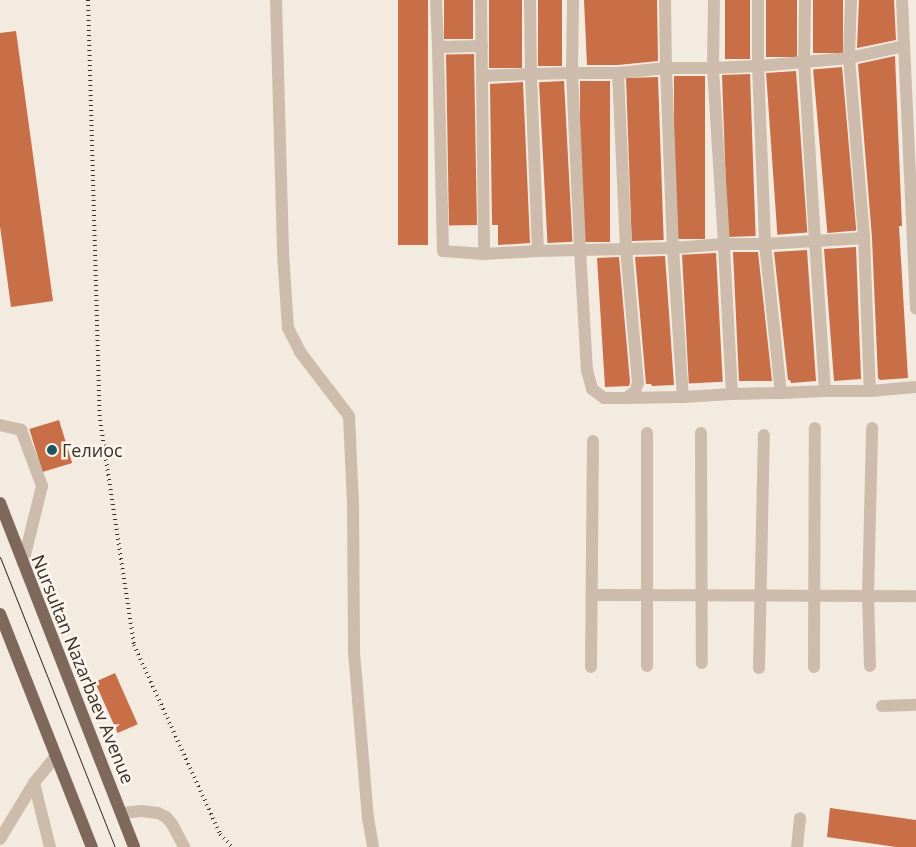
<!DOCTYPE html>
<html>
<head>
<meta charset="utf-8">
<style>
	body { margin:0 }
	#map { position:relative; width:916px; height:847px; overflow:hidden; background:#f4ebe0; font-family:"Open Sans",sans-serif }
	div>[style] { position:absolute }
	.building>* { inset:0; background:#c96f48; transform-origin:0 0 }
	.minor>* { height:12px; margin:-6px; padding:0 6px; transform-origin:6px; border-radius:6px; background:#cdbcab }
	.major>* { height:12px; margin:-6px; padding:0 6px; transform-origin:6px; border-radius:6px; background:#7d685b }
	.tram>* { height:1px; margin:-0.5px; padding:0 0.5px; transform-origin:0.5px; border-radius:0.5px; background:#3a302a }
	.rail>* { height:4px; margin-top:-2px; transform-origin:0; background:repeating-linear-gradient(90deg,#3a302a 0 1px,transparent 0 5px) }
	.dots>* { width:14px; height:14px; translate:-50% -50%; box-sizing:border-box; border:2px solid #fbf5ed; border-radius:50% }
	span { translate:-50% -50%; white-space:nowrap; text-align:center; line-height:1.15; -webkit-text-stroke:5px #fbf5ed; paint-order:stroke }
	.poi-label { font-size:18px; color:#3a302a }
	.left { translate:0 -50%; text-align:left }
	.street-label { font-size:18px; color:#3a302a }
</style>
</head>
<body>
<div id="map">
	<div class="building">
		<i style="left:398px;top:0;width:30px;height:245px"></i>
		<i style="left:444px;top:0;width:29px;height:39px"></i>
		<i style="left:489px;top:0;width:33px;height:68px"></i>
		<i style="left:538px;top:0;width:24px;height:66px"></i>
		<i style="clip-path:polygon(584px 0,657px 0,658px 61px,618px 65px,587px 65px)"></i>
		<i style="left:725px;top:0;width:25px;height:59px"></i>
		<i style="left:766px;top:0;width:31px;height:57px"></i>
		<i style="left:813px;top:0;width:30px;height:53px"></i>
		<i style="clip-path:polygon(859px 0,894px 0,896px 40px,857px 48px)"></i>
		<i style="clip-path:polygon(16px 31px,53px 301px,11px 307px,0 226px,0 33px)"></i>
		<i style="left:474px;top:54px;width:171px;height:28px;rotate:89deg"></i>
		<i style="clip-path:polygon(895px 56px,902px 226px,899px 226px,908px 378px,880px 380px,878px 378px,872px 238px,858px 64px)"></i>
		<i style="left:842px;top:67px;width:164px;height:29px;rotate:85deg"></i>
		<i style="left:796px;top:71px;width:162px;height:30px;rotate:86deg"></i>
		<i style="left:750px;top:74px;width:162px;height:28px;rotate:88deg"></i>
		<i style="left:674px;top:76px;width:31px;height:163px"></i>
		<i style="left:658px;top:77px;width:163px;height:32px;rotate:88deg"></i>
		<i style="left:564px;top:81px;width:161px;height:25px;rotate:87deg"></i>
		<i style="left:580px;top:81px;width:30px;height:161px"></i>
		<i style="clip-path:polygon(523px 82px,530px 243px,498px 245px,498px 225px,492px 225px,490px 84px)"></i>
		<i style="clip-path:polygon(856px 247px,861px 379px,834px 381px,824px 249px)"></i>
		<i style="clip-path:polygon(807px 250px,816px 381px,791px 383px,790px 380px,788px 380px,774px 252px)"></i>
		<i style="clip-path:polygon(733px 252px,758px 252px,772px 381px,739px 381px)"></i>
		<i style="left:716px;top:253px;width:129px;height:34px;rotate:87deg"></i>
		<i style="clip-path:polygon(665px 256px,674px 385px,652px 386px,651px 384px,646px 384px,635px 257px)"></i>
		<i style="clip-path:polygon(619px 257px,630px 382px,629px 386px,605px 387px,597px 258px)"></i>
		<i style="left:59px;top:420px;width:45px;height:31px;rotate:73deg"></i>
		<i style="left:115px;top:673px;width:56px;height:22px;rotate:66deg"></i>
		<i style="clip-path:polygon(830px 808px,916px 820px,916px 847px,896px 847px,827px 837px)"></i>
	</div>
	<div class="minor">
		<i style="left:276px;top:0;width:253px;rotate:88.4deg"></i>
		<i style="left:283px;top:253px;width:75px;rotate:86.2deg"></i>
		<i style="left:288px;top:328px;width:27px;rotate:63deg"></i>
		<i style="left:300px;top:352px;width:81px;rotate:52.6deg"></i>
		<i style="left:349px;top:416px;width:87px;rotate:87.4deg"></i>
		<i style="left:353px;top:503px;width:149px;rotate:89.6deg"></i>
		<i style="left:354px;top:652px;width:167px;rotate:85.2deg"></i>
		<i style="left:368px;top:818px;width:29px;rotate:80deg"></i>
		<i style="left:436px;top:0;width:47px;rotate:87.6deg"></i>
		<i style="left:481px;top:0;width:254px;rotate:89.3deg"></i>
		<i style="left:573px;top:0;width:73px;rotate:90.8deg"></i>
		<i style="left:572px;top:73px;width:46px"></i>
		<i style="left:665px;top:0;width:68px;rotate:89.2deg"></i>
		<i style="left:666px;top:68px;width:47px"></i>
		<i style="left:713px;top:68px;width:68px;rotate:-89.2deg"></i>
		<i style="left:758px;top:0;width:66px;rotate:90deg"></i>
		<i style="left:758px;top:66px;width:91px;rotate:-5deg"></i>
		<i style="left:849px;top:58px;width:181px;rotate:85.2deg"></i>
		<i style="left:851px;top:0;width:58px;rotate:92deg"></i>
		<i style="left:849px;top:58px;width:56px;rotate:-12.3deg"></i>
		<i style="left:902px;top:0;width:309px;rotate:87.4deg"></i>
		<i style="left:482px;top:46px;width:44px;rotate:178.7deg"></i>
		<i style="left:438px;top:47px;width:204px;rotate:88.6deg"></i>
		<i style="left:443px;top:251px;width:41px;rotate:4.2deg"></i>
		<i style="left:484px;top:254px;width:54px;rotate:-3.2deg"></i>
		<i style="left:538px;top:251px;width:177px;rotate:-92.3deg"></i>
		<i style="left:531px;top:74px;width:41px;rotate:-1.4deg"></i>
		<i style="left:572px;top:73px;width:177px;rotate:87.4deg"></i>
		<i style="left:580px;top:250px;width:46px;rotate:-1.2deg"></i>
		<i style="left:626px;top:249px;width:176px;rotate:-92.6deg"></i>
		<i style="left:618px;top:73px;width:48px;rotate:-5.9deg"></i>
		<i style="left:666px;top:68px;width:180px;rotate:87.8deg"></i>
		<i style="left:673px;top:248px;width:51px;rotate:-4.5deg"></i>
		<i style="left:724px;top:244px;width:176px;rotate:-93.6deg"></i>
		<i style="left:713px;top:68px;width:45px;rotate:-2.5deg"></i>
		<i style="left:758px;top:66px;width:178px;rotate:87.7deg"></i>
		<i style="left:765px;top:244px;width:50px;rotate:-3.4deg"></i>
		<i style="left:815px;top:241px;width:178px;rotate:-93.5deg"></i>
		<i style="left:804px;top:63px;width:63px;rotate:-89.1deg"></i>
		<i style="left:483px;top:76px;width:48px;rotate:-2.4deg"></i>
		<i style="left:531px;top:74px;width:74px;rotate:-90.8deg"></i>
		<i style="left:538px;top:251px;width:42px;rotate:-1.4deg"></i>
		<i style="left:580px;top:250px;width:120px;rotate:86.7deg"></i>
		<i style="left:587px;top:370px;width:20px;rotate:75deg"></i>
		<i style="left:592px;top:389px;width:15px;rotate:37deg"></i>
		<i style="left:604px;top:398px;width:22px"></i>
		<i style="left:626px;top:398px;width:11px;rotate:-34deg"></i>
		<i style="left:635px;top:392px;width:9px;rotate:-72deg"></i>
		<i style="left:638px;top:383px;width:135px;rotate:-95.1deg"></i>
		<i style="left:626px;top:249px;width:47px;rotate:-1.2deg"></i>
		<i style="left:673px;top:248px;width:149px;rotate:86.2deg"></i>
		<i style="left:683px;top:397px;width:49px;rotate:-3.5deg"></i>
		<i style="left:732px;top:394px;width:150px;rotate:-93.1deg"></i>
		<i style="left:724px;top:244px;width:41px"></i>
		<i style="left:765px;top:244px;width:150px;rotate:83.9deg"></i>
		<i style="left:781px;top:393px;width:44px;rotate:-2.6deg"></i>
		<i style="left:825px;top:391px;width:150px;rotate:-93.8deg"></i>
		<i style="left:815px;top:241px;width:49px;rotate:-3.5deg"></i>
		<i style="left:864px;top:238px;width:153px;rotate:87.8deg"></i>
		<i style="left:870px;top:391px;width:46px;rotate:-5deg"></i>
		<i style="left:825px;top:391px;width:45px"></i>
		<i style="left:732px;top:394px;width:49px;rotate:-1.2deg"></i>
		<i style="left:626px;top:398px;width:57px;rotate:-1deg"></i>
		<i style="left:0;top:425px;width:22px;rotate:13deg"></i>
		<i style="left:21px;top:430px;width:60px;rotate:69.4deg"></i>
		<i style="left:42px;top:486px;width:79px;rotate:103.9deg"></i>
		<i style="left:647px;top:433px;width:233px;rotate:90deg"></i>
		<i style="left:701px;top:433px;width:230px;rotate:89.8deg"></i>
		<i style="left:592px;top:595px;width:324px;rotate:0.2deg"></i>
		<i style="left:870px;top:666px;width:70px;rotate:-91.6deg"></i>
		<i style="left:868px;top:596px;width:168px;rotate:-88.6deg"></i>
		<i style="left:591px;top:667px;width:226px;rotate:-89.5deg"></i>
		<i style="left:814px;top:667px;width:239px;rotate:-89.8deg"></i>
		<i style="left:759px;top:668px;width:233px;rotate:-88.8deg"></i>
		<i style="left:882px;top:706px;width:34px;rotate:-2deg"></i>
		<i style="left:34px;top:783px;width:66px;rotate:76deg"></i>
		<i style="left:122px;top:813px;width:20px;rotate:-6deg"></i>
		<i style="left:142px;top:811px;width:16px;rotate:7deg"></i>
		<i style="left:158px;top:813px;width:9px;rotate:27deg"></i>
		<i style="left:166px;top:817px;width:9px;rotate:49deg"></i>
		<i style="left:172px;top:824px;width:26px;rotate:62deg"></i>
		<i style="left:0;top:839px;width:66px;rotate:-58.7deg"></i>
		<i style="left:34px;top:783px;width:35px;rotate:-51deg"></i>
		<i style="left:797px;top:847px;width:29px;rotate:-84deg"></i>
	</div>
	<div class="major">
		<i style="left:0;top:503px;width:369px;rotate:68.7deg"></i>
		<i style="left:0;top:614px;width:251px;rotate:68.5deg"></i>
	</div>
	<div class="tram">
		<i style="left:0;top:557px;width:312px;rotate:68.4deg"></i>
	</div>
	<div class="rail">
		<i style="left:88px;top:0;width:420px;rotate:88.4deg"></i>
		<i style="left:100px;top:420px;width:228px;rotate:81.4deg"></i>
		<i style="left:134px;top:645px;width:208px;rotate:65.5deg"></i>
		<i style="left:220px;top:834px;width:18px;rotate:47deg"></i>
	</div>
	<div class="dots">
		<i style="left:52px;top:450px;background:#1e565e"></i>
	</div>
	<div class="poi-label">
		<span class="left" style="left:62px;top:450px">Гелиос</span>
	</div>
	<div class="street-label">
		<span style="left:83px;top:669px;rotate:68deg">Nursultan Nazarbaev Avenue</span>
	</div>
</div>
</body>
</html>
